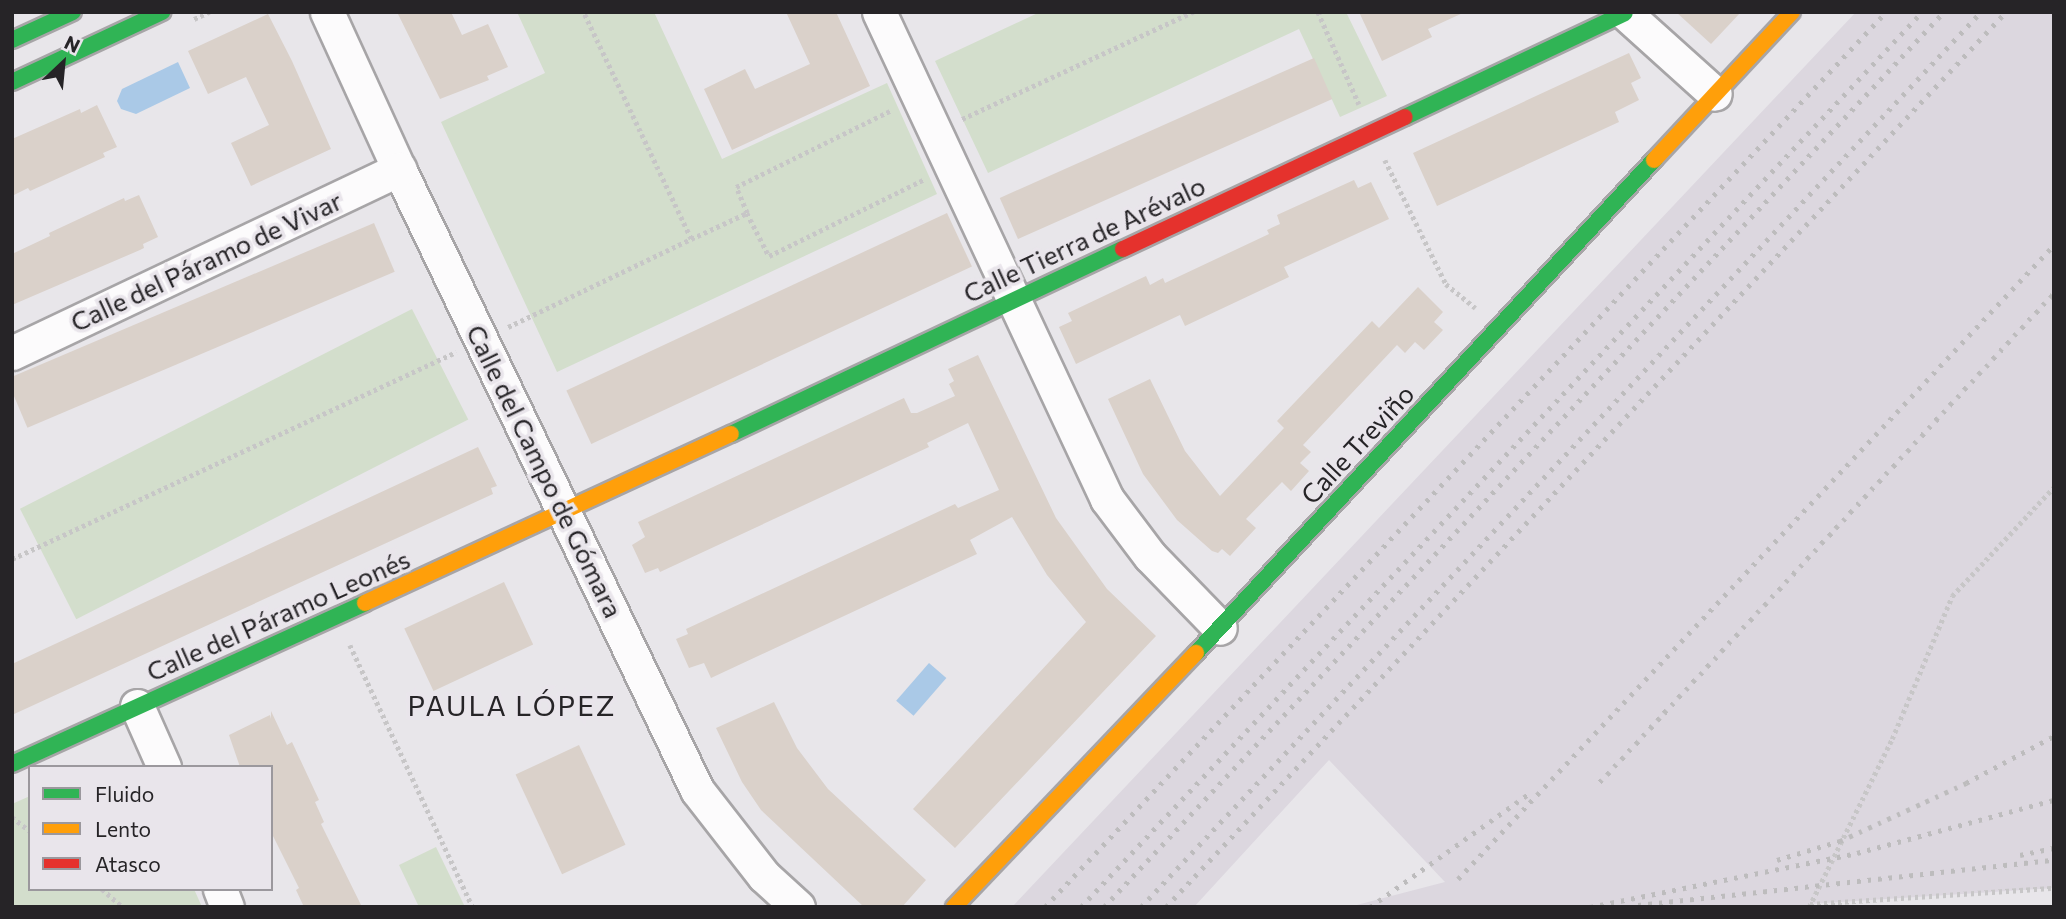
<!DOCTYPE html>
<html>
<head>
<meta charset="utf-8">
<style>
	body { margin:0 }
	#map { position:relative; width:2066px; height:919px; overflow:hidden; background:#e8e6ea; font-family:Commissioner,sans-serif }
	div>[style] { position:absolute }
	.built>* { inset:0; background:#dcd7df }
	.green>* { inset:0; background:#d3decc; transform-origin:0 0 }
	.water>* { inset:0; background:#aac9e7; transform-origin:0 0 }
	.building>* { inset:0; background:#dad1ca; transform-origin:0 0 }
	.path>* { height:4.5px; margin-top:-2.25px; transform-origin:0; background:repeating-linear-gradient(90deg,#c7c6c7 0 3.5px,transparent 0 7px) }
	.roads { filter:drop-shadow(2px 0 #a7a5a7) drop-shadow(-2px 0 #a7a5a7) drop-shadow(0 2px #a7a5a7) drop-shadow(0 -2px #a7a5a7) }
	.street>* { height:33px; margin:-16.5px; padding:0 16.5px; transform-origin:16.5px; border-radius:16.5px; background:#fcfbfc }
	.fast>* { height:16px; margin:-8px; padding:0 8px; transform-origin:8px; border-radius:8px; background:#30b455 }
	.slow>* { height:16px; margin:-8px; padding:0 8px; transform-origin:8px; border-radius:8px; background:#ff9f0a }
	.jam>* { height:16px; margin:-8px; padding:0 8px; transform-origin:8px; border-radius:8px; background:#e5322d }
	.rail>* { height:5px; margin-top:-2.5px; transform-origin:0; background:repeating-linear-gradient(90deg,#bdbcbd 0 3.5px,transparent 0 10.5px) }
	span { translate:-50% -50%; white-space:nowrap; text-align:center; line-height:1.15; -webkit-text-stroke:7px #e9e5eb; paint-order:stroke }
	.street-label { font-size:26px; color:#262427 }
	.neighbourhood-label { font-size:28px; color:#262427; letter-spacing:2px }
	.frame { position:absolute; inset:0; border:14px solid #262427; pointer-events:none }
	.legend { position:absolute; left:28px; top:765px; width:245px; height:126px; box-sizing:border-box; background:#e9e5eb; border:2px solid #9b989d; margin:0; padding:9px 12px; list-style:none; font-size:21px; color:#262427 }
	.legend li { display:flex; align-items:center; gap:14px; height:35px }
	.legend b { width:35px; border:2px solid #9b989d }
	.north { position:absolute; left:28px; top:28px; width:70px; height:70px; -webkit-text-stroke:5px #e9e5eb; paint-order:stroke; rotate:26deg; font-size:19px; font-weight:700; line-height:28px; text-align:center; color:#262427 }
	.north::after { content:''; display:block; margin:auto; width:24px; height:32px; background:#262427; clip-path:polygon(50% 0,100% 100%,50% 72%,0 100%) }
</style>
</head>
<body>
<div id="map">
	<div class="built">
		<i style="clip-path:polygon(1856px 12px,2054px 12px,2054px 888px,1810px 904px,1809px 907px,1349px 907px,1445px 882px,1329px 760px,1194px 907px,1012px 907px)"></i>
	</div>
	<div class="green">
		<i style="clip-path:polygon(517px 12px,654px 12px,722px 159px,887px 83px,937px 194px,557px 372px,441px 122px,545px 73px)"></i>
		<i style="clip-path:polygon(1040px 12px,1346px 12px,1387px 96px,1340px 117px,1299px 29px,988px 173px,935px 61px)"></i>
		<i style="left:412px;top:309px;width:124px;height:440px;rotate:63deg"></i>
		<i style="clip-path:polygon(30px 796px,30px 889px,194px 889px,202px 907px,13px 907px,12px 804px)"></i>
		<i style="clip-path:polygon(436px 847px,465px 907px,419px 907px,399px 865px)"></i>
	</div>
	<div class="water">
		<i style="clip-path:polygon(178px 62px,190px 88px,136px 114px,121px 109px,117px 101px,122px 89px)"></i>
		<i style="left:929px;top:663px;width:23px;height:50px;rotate:41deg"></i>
	</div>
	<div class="building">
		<i style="clip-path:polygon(397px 12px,451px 12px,462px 35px,488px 24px,508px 67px,487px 76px,489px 80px,440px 99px)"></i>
		<i style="clip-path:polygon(786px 12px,836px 12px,870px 86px,732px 150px,704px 89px,745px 69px,755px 89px,810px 64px)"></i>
		<i style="clip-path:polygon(1359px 12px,1465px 12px,1428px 29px,1432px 37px,1382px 61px)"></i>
		<i style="clip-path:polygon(1676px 12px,1741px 12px,1711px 44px)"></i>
		<i style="clip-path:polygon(268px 14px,292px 61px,331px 149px,251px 186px,231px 143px,269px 125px,246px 77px,208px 94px,188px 51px)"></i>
		<i style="clip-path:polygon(1629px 53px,1641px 78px,1631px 83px,1639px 100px,1615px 112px,1619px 122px,1437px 206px,1413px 153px)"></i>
		<i style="left:1314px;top:58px;width:45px;height:344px;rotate:66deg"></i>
		<i style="clip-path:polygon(97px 105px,117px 147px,103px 153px,105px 157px,30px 191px,28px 188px,12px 196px,12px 139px,80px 109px,81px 113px)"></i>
		<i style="clip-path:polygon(1354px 180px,1358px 188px,1371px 182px,1389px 219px,1284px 267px,1289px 277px,1185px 326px,1180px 315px,1076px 364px,1059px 327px,1072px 321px,1068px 313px,1146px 276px,1150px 285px,1163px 278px,1165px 283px,1269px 234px,1267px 230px,1280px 224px,1277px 215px)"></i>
		<i style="clip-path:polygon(139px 195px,158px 237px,143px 244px,144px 248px,140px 250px,12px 305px,12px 254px,50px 236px,49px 233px,124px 198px,125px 201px)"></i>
		<i style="left:947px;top:213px;width:59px;height:420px;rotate:65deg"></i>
		<i style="left:374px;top:223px;width:53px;height:399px;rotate:67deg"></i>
		<i style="clip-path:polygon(1418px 287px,1443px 312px,1434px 322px,1443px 330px,1424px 350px,1415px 342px,1405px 353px,1397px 345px,1303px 445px,1311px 452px,1300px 463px,1309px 471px,1291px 491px,1282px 482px,1246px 519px,1256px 528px,1230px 556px,1222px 549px,1218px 553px,1212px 551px,1177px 520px,1143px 474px,1108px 399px,1150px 379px,1185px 451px,1220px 496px,1284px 428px,1277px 421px,1372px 321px,1379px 328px)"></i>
		<i style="clip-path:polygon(978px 355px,1056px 518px,1107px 589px,1156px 636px,955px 848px,913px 809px,1086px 622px,1047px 575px,1012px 517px,970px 540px,977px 554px,711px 678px,704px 663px,689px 668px,676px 639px,688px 634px,686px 629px,955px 504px,958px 508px,999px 490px,968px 423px,927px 443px,929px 447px,660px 572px,658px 568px,645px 573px,632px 545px,645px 537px,638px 522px,904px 398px,911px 413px,917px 413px,955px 396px,949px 384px,954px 381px,948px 369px)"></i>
		<i style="clip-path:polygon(478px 447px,497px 486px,491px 488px,493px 494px,12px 715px,12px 664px)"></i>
		<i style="left:504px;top:582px;width:69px;height:110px;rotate:65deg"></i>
		<i style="clip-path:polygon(774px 702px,797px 748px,828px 789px,926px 880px,902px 907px,864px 907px,761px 810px,742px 782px,716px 728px)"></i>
		<i style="clip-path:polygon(271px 711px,287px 745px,292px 742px,319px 800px,315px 802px,324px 822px,321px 824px,362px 907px,304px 907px,296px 890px,299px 888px,271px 832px,271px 767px,240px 767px,229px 735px,270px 715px,271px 719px)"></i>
		<i style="left:579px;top:745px;width:110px;height:70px;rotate:65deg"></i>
	</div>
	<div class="path">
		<i style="left:1318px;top:12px;width:101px;rotate:66deg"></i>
		<i style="left:194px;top:19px;width:17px;rotate:-25deg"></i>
		<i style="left:962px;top:119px;width:255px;rotate:-24.9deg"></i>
		<i style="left:1385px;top:160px;width:138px;rotate:63.8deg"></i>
		<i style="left:1446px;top:284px;width:38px;rotate:39deg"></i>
		<i style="left:747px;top:213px;width:28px;rotate:-113deg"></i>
		<i style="left:736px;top:187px;width:174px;rotate:-26.3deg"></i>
		<i style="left:691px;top:239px;width:62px;rotate:-24.9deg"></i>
		<i style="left:747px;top:213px;width:48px;rotate:62.9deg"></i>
		<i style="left:769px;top:256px;width:174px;rotate:-26.3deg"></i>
		<i style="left:508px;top:327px;width:203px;rotate:-25.7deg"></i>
		<i style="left:691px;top:239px;width:251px;rotate:-115.4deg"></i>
		<i style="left:12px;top:559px;width:490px;rotate:-25deg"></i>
		<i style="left:350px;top:645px;width:289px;rotate:64.9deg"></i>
		<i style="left:12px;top:817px;width:23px;rotate:38deg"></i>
		<i style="left:102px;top:889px;width:28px;rotate:41deg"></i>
		<i style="left:1810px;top:904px;width:245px;rotate:-3.8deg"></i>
		<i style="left:1809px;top:907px;width:187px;rotate:-63.7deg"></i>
		<i style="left:1892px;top:739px;width:155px;rotate:-67.2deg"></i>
		<i style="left:1952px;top:596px;width:149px;rotate:-46.9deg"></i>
	</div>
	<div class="roads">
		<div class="street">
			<i style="left:327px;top:12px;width:173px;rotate:65.4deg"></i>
			<i style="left:399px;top:169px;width:689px;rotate:64.36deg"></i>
			<i style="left:697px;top:790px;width:109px;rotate:52.1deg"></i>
			<i style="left:764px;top:876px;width:46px;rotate:42.4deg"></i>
			<i style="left:879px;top:12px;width:538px;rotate:64.91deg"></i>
			<i style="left:1107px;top:499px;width:71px;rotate:53deg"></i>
			<i style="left:1150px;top:556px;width:100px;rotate:45.8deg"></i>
			<i style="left:1624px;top:12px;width:122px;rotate:42deg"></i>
			<i style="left:12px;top:353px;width:429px;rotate:-25.4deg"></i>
			<i style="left:137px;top:706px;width:67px;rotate:66.1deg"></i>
			<i style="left:220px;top:889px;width:19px;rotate:69deg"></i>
		</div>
		<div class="fast">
			<i style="left:12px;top:40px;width:67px;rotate:-24.7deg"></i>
			<i style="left:12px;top:82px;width:166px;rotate:-25deg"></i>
			<i style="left:1405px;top:117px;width:243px;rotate:-25.3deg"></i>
			<i style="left:731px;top:434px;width:433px;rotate:-25.3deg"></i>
			<i style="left:1196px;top:653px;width:673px;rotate:-47.11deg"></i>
			<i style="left:12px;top:764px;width:388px;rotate:-24.5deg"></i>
		</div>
		<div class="slow">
			<i style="left:1654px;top:160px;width:202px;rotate:-47deg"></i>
			<i style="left:365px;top:603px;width:403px;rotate:-24.8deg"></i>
			<i style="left:954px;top:907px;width:351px;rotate:-46.4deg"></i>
		</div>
		<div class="jam">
			<i style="left:1123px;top:249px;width:311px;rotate:-25.1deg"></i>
		</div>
	</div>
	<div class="rail">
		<i style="left:1600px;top:782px;width:667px;rotate:-47.13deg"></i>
		<i style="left:2020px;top:855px;width:35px;rotate:-12deg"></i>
		<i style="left:1777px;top:860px;width:66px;rotate:-16.8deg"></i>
		<i style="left:1840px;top:841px;width:139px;rotate:-24.7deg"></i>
		<i style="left:1966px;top:783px;width:100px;rotate:-28.1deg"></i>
		<i style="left:1458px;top:879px;width:870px;rotate:-46.77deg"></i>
		<i style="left:1638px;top:905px;width:418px;rotate:-6.2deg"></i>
		<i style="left:1045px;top:907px;width:1228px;rotate:-46.78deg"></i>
		<i style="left:1081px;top:907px;width:1228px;rotate:-46.78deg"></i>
		<i style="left:1104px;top:907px;width:1227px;rotate:-46.82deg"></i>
		<i style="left:1141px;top:907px;width:1227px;rotate:-46.82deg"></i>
		<i style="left:1166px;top:907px;width:1227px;rotate:-46.82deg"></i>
		<i style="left:1370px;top:907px;width:196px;rotate:-35.5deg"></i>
		<i style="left:1590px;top:907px;width:272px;rotate:-11.4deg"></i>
		<i style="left:1857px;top:853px;width:204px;rotate:-15.1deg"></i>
	</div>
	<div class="street-label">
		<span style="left:1084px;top:239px;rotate:-25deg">Calle Tierra de Arévalo</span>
		<span style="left:206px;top:261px;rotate:-25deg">Calle del Páramo de Vivar</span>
		<span style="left:1357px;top:444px;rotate:-47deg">Calle Treviño</span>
		<span style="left:545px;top:471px;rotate:64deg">Calle del Campo de Gómara</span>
		<span style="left:278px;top:615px;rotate:-24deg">Calle del Páramo Leonés</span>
	</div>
	<div class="neighbourhood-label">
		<span style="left:512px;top:705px">PAULA LÓPEZ</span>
	</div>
	<div class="frame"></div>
	<ul class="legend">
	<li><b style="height:9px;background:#30b455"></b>Fluido</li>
	<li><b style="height:9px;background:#ff9f0a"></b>Lento</li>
	<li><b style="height:9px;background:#e5322d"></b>Atasco</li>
	</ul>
	<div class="north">N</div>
</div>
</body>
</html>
